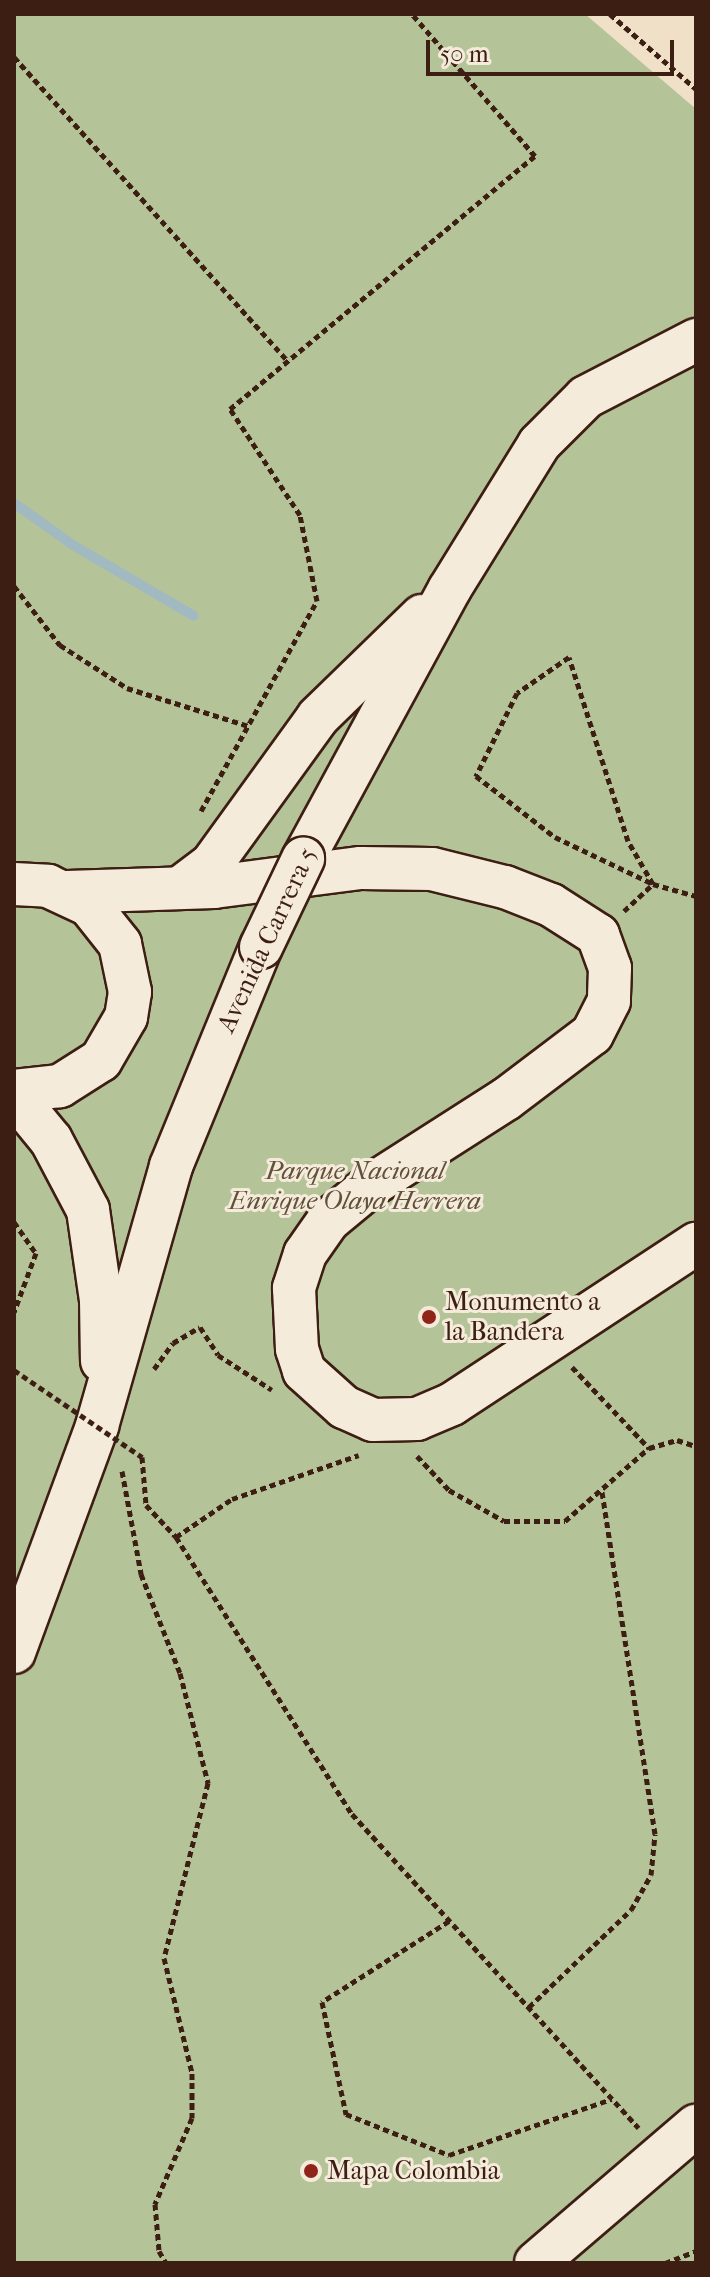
<!DOCTYPE html>
<html>
<head>
<meta charset="utf-8">
<style>
	body { margin:0 }
	#map { position:relative; width:710px; height:2277px; overflow:hidden; background:#f0e0c7; font-family:"IM FELL French Canon",serif }
	div>[style] { position:absolute }
	.green>* { inset:0; background:#b5c399 }
	.stream>* { height:10px; margin:-5px; padding:0 5px; transform-origin:5px; border-radius:5px; background:#a1bac1 }
	.path>* { height:5px; margin-top:-2.5px; transform-origin:0; background:repeating-linear-gradient(90deg,#3d1e12 0 6px,transparent 0 10px) }
	.roads { filter:drop-shadow(2px 0 #3d1e12) drop-shadow(-2px 0 #3d1e12) drop-shadow(0 2px #3d1e12) drop-shadow(0 -2px #3d1e12) }
	.secondary>* { height:42px; margin:-21px; padding:0 21px; transform-origin:21px; border-radius:21px; background:#f5ebdb }
	.path-bridge>* { height:5px; margin-top:-2.5px; transform-origin:0; background:repeating-linear-gradient(90deg,#3d1e12 0 6px,transparent 0 10px) }
	.bridges { filter:drop-shadow(2px 0 #3d1e12) drop-shadow(-2px 0 #3d1e12) drop-shadow(0 2px #3d1e12) drop-shadow(0 -2px #3d1e12) }
	.secondary-bridge>* { height:42px; margin:-21px; padding:0 21px; transform-origin:21px; border-radius:21px; background:#f5ebdb }
	.dots>* { width:22px; height:22px; translate:-50% -50%; box-sizing:border-box; border:4px solid #f5ebdb; border-radius:50% }
	span { translate:-50% -50%; white-space:nowrap; text-align:center; line-height:1.15; -webkit-text-stroke:6px #f5ebdb; paint-order:stroke }
	.street-label { font-size:26px; color:#3d1e12 }
	.park-label { font-size:26px; color:#61503a; font-style:italic }
	.poi-label { font-size:26px; color:#3d1e12 }
	.left { translate:0 -50%; text-align:left }
	.frame { position:absolute; inset:0; border:16px solid #3d1e12; pointer-events:none }
	.scale { position:absolute; left:426px; top:40px; width:248px; height:36px; box-sizing:border-box; border:4px solid #3d1e12; border-top:0; padding-left:10px; font-size:24px; line-height:28px; white-space:nowrap; color:#3d1e12; -webkit-text-stroke:6px #f5ebdb; paint-order:stroke }
</style>
</head>
<body>
<div id="map">
	<div class="green">
		<i style="clip-path:polygon(14px 14px,585px 14px,696px 109px,696px 2263px,14px 2263px)"></i>
	</div>
	<div class="stream">
		<i style="left:14px;top:503px;width:72px;rotate:35.4deg"></i>
		<i style="left:73px;top:545px;width:140px;rotate:30.4deg"></i>
	</div>
	<div class="path">
		<i style="left:610px;top:14px;width:114px;rotate:41.1deg"></i>
		<i style="left:14px;top:57px;width:409px;rotate:48deg"></i>
		<i style="left:14px;top:586px;width:75px;rotate:52.1deg"></i>
		<i style="left:60px;top:645px;width:80px;rotate:32.7deg"></i>
		<i style="left:127px;top:688px;width:127px;rotate:17.4deg"></i>
		<i style="left:201px;top:811px;width:240px;rotate:-61.1deg"></i>
		<i style="left:317px;top:601px;width:88px;rotate:-101.2deg"></i>
		<i style="left:300px;top:515px;width:127px;rotate:-123.4deg"></i>
		<i style="left:230px;top:409px;width:396px;rotate:-39.7deg"></i>
		<i style="left:535px;top:156px;width:188px;rotate:-130.9deg"></i>
		<i style="left:653px;top:884px;width:50px;rotate:-120.2deg"></i>
		<i style="left:628px;top:841px;width:193px;rotate:-107.8deg"></i>
		<i style="left:569px;top:657px;width:63px;rotate:145.3deg"></i>
		<i style="left:517px;top:693px;width:93px;rotate:116.3deg"></i>
		<i style="left:476px;top:776px;width:100px;rotate:37.7deg"></i>
		<i style="left:555px;top:837px;width:109px;rotate:25.6deg"></i>
		<i style="left:653px;top:884px;width:45px;rotate:15.6deg"></i>
		<i style="left:624px;top:911px;width:40px;rotate:-43deg"></i>
		<i style="left:14px;top:1222px;width:38px;rotate:55deg"></i>
		<i style="left:36px;top:1253px;width:63px;rotate:110.4deg"></i>
		<i style="left:572px;top:1367px;width:112px;rotate:46.5deg"></i>
		<i style="left:154px;top:1369px;width:32px;rotate:-54deg"></i>
		<i style="left:173px;top:1343px;width:31px;rotate:-31deg"></i>
		<i style="left:200px;top:1327px;width:33px;rotate:57deg"></i>
		<i style="left:218px;top:1355px;width:64px;rotate:32.9deg"></i>
		<i style="left:417px;top:1456px;width:47px;rotate:46.7deg"></i>
		<i style="left:449px;top:1490px;width:63px;rotate:29.4deg"></i>
		<i style="left:504px;top:1521px;width:61px"></i>
		<i style="left:565px;top:1521px;width:111px;rotate:-41deg"></i>
		<i style="left:649px;top:1448px;width:29px;rotate:-16deg"></i>
		<i style="left:677px;top:1440px;width:20px;rotate:18deg"></i>
		<i style="left:142px;top:1457px;width:48px;rotate:85.2deg"></i>
		<i style="left:146px;top:1505px;width:44px;rotate:46.8deg"></i>
		<i style="left:176px;top:1537px;width:328px;rotate:57.6deg"></i>
		<i style="left:352px;top:1814px;width:425px;rotate:47.6deg"></i>
		<i style="left:122px;top:1471px;width:105px;rotate:79.5deg"></i>
		<i style="left:141px;top:1574px;width:106px;rotate:68.5deg"></i>
		<i style="left:180px;top:1673px;width:114px;rotate:75.7deg"></i>
		<i style="left:208px;top:1783px;width:180px;rotate:104.1deg"></i>
		<i style="left:164px;top:1958px;width:118px;rotate:76.3deg"></i>
		<i style="left:192px;top:2073px;width:45px;rotate:90deg"></i>
		<i style="left:192px;top:2118px;width:94px;rotate:113.3deg"></i>
		<i style="left:155px;top:2204px;width:47px;rotate:85.1deg"></i>
		<i style="left:159px;top:2251px;width:14px;rotate:60deg"></i>
		<i style="left:176px;top:1537px;width:68px;rotate:-34.2deg"></i>
		<i style="left:232px;top:1499px;width:134px;rotate:-19.1deg"></i>
		<i style="left:449px;top:1921px;width:151px;rotate:147.5deg"></i>
		<i style="left:322px;top:2002px;width:115px;rotate:77.9deg"></i>
		<i style="left:346px;top:2114px;width:111px;rotate:21.7deg"></i>
		<i style="left:449px;top:2155px;width:172px;rotate:-19deg"></i>
		<i style="left:529px;top:2007px;width:141px;rotate:-43.6deg"></i>
		<i style="left:631px;top:1910px;width:40px;rotate:-60.3deg"></i>
		<i style="left:651px;top:1875px;width:41px;rotate:-84.4deg"></i>
		<i style="left:655px;top:1834px;width:347px;rotate:-98.8deg"></i>
		<i style="left:665px;top:2263px;width:33px;rotate:-21deg"></i>
	</div>
	<div class="roads">
		<div class="secondary">
			<i style="left:303px;top:859px;width:306px;rotate:-61.5deg"></i>
			<i style="left:449px;top:590px;width:172px;rotate:-58.3deg"></i>
			<i style="left:539px;top:444px;width:66px;rotate:-45deg"></i>
			<i style="left:586px;top:397px;width:124px;rotate:-27.4deg"></i>
			<i style="left:14px;top:884px;width:34px;rotate:3deg"></i>
			<i style="left:48px;top:886px;width:45px;rotate:24.9deg"></i>
			<i style="left:89px;top:905px;width:50px;rotate:51.5deg"></i>
			<i style="left:120px;top:944px;width:49px;rotate:78.2deg"></i>
			<i style="left:130px;top:992px;width:25px;rotate:99deg"></i>
			<i style="left:126px;top:1017px;width:50px;rotate:120.2deg"></i>
			<i style="left:101px;top:1060px;width:49px;rotate:147.6deg"></i>
			<i style="left:60px;top:1086px;width:46px;rotate:173.8deg"></i>
			<i style="left:180px;top:888px;width:39px;rotate:-37deg"></i>
			<i style="left:211px;top:865px;width:183px;rotate:-54.1deg"></i>
			<i style="left:318px;top:717px;width:145px;rotate:-44.2deg"></i>
			<i style="left:67px;top:892px;width:147px;rotate:-1.9deg"></i>
			<i style="left:214px;top:887px;width:148px;rotate:-7.4deg"></i>
			<i style="left:361px;top:868px;width:71px;rotate:0.8deg"></i>
			<i style="left:432px;top:869px;width:75px;rotate:13.9deg"></i>
			<i style="left:505px;top:887px;width:49px;rotate:21.4deg"></i>
			<i style="left:551px;top:905px;width:56px;rotate:32.6deg"></i>
			<i style="left:598px;top:935px;width:35px;rotate:70deg"></i>
			<i style="left:610px;top:968px;width:33px;rotate:92deg"></i>
			<i style="left:609px;top:1001px;width:37px;rotate:117deg"></i>
			<i style="left:592px;top:1034px;width:108px;rotate:142.9deg"></i>
			<i style="left:506px;top:1099px;width:161px;rotate:147.4deg"></i>
			<i style="left:370px;top:1186px;width:55px;rotate:140.2deg"></i>
			<i style="left:328px;top:1221px;width:40px;rotate:124.9deg"></i>
			<i style="left:305px;top:1254px;width:36px;rotate:108deg"></i>
			<i style="left:294px;top:1288px;width:61px;rotate:87.2deg"></i>
			<i style="left:297px;top:1349px;width:23px;rotate:72deg"></i>
			<i style="left:304px;top:1371px;width:54px;rotate:42deg"></i>
			<i style="left:344px;top:1407px;width:32px;rotate:24deg"></i>
			<i style="left:373px;top:1420px;width:44px;rotate:-1.3deg"></i>
			<i style="left:417px;top:1419px;width:38px;rotate:-23deg"></i>
			<i style="left:452px;top:1404px;width:292px;rotate:-33.3deg"></i>
			<i style="left:14px;top:1095px;width:58px;rotate:50.6deg"></i>
			<i style="left:51px;top:1140px;width:79px;rotate:62.1deg"></i>
			<i style="left:88px;top:1210px;width:91px;rotate:81.8deg"></i>
			<i style="left:101px;top:1300px;width:61px;rotate:89.1deg"></i>
			<i style="left:14px;top:1652px;width:241px;rotate:-69.8deg"></i>
			<i style="left:97px;top:1426px;width:270px;rotate:-74.1deg"></i>
			<i style="left:171px;top:1166px;width:237px;rotate:-67.7deg"></i>
			<i style="left:536px;top:2263px;width:211px;rotate:-40.6deg"></i>
		</div>
	</div>
	<div class="path-bridge">
		<i style="left:14px;top:1370px;width:155px;rotate:34.2deg"></i>
	</div>
	<div class="bridges">
		<div class="secondary-bridge">
			<i style="left:261px;top:947px;width:98px;rotate:-64.5deg"></i>
		</div>
	</div>
	<div class="dots">
		<i style="left:429px;top:1317px;background:#8f2418"></i>
		<i style="left:311px;top:2171px;background:#8f2418"></i>
	</div>
	<div class="street-label">
		<span style="left:267px;top:940px;rotate:-65deg">Avenida Carrera 5</span>
	</div>
	<div class="park-label">
		<span style="left:355px;top:1186px">Parque Nacional<br>Enrique Olaya Herrera</span>
	</div>
	<div class="poi-label">
		<span class="left" style="left:445px;top:1317px">Monumento a<br>la Bandera</span>
		<span class="left" style="left:327px;top:2171px">Mapa Colombia</span>
	</div>
	<div class="frame"></div>
	<div class="scale">50 m</div>
</div>
</body>
</html>
